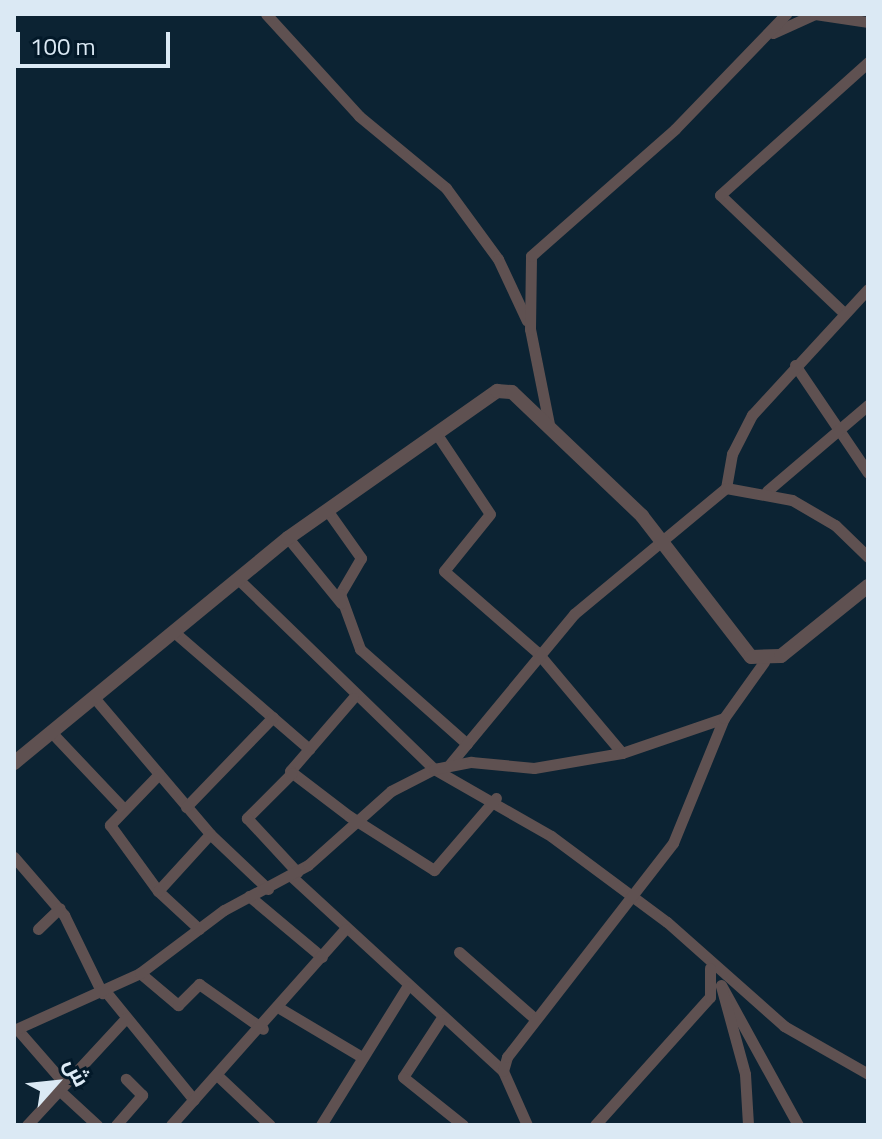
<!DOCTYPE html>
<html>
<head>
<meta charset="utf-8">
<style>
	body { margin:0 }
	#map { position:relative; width:882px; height:1139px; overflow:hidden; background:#0c2333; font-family:"Titillium Web",Cairo,sans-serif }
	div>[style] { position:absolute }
	.minor>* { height:11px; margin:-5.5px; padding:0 5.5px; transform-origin:5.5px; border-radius:5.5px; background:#5f5151 }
	.tertiary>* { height:14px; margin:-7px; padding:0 7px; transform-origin:7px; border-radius:7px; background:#5f5151 }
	span { translate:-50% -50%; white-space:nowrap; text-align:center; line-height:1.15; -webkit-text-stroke:6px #031929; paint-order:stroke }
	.frame { position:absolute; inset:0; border:16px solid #dbe9f4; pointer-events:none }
	.north { position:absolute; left:16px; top:1043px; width:80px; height:80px; -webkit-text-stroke:6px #031929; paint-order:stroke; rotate:63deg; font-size:22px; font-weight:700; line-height:32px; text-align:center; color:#dbe9f4 }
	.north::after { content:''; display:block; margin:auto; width:28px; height:36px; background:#dbe9f4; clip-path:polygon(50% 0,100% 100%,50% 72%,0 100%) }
	.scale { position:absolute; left:16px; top:32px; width:154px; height:36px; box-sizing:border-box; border:4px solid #dbe9f4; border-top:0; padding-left:10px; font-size:24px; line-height:28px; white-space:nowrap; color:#dbe9f4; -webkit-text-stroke:6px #031929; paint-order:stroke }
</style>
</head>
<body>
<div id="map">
	<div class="minor">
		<i style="left:266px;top:14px;width:138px;rotate:47.6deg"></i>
		<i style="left:359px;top:116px;width:113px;rotate:39.6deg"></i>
		<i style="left:446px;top:188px;width:88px;rotate:53.8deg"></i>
		<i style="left:498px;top:259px;width:68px;rotate:64.9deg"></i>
		<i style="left:773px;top:33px;width:46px;rotate:-24.3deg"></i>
		<i style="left:815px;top:14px;width:54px;rotate:8.6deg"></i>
		<i style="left:844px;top:313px;width:171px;rotate:-136.4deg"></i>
		<i style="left:720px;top:195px;width:199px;rotate:-41.9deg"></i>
		<i style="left:795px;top:365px;width:130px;rotate:55.9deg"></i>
		<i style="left:549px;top:424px;width:97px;rotate:-101.3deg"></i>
		<i style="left:530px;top:329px;width:73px;rotate:-89.2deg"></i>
		<i style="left:531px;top:256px;width:192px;rotate:-41.4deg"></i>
		<i style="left:675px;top:129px;width:160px;rotate:-46deg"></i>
		<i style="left:436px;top:433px;width:97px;rotate:56.3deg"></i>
		<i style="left:490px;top:514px;width:73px;rotate:128.9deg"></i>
		<i style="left:444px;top:571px;width:123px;rotate:41.1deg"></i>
		<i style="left:537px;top:652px;width:132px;rotate:49.9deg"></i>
		<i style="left:726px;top:488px;width:35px;rotate:-80deg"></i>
		<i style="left:732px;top:454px;width:44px;rotate:-62.9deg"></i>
		<i style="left:752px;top:415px;width:171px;rotate:-47.4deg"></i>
		<i style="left:767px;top:491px;width:133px;rotate:-40.4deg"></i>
		<i style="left:327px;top:510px;width:59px;rotate:54.7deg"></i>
		<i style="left:361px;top:558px;width:42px;rotate:120.3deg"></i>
		<i style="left:340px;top:594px;width:59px;rotate:70deg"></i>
		<i style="left:360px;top:649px;width:143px;rotate:41.6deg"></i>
		<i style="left:288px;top:538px;width:84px;rotate:50.8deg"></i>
		<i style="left:238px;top:579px;width:273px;rotate:44.1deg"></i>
		<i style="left:434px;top:769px;width:135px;rotate:29.8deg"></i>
		<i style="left:551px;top:836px;width:144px;rotate:36.6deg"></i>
		<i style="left:667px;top:922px;width:157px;rotate:41.6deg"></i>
		<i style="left:784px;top:1026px;width:97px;rotate:29.7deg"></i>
		<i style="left:174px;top:632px;width:179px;rotate:40.9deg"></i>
		<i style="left:353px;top:698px;width:96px;rotate:130.8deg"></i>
		<i style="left:290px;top:771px;width:74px;rotate:37.3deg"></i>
		<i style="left:349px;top:816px;width:101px;rotate:32.4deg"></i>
		<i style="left:434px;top:870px;width:95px;rotate:-49.3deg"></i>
		<i style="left:97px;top:701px;width:175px;rotate:49.6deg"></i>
		<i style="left:210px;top:834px;width:80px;rotate:43.5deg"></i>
		<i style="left:53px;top:734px;width:103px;rotate:46.6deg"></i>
		<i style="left:450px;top:764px;width:195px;rotate:-50.4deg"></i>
		<i style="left:574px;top:614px;width:197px;rotate:-39.7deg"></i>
		<i style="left:726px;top:488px;width:67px;rotate:10.3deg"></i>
		<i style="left:792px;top:500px;width:50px;rotate:30.2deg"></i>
		<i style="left:835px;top:525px;width:46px;rotate:44.1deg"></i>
		<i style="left:292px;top:773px;width:64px;rotate:135deg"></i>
		<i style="left:247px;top:818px;width:74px;rotate:47.2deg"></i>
		<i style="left:159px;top:774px;width:71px;rotate:133.9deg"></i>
		<i style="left:110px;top:825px;width:82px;rotate:54deg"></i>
		<i style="left:158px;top:891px;width:56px;rotate:42.8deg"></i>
		<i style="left:186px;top:807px;width:125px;rotate:-46deg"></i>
		<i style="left:14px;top:857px;width:77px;rotate:49.2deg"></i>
		<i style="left:64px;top:915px;width:87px;rotate:64deg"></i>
		<i style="left:291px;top:876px;width:288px;rotate:42.6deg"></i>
		<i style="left:158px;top:891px;width:77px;rotate:-47.6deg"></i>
		<i style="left:249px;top:896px;width:95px;rotate:39.9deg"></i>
		<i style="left:38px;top:929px;width:30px;rotate:-44deg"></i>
		<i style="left:459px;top:952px;width:98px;rotate:41.3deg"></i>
		<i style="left:140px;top:973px;width:50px;rotate:40.1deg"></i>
		<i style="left:178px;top:1005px;width:30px;rotate:-45deg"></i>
		<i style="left:199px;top:984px;width:78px;rotate:35.1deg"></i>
		<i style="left:721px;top:985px;width:160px;rotate:61.2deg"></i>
		<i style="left:721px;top:986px;width:91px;rotate:74.7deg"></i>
		<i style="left:745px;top:1074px;width:51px;rotate:86.6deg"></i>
		<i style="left:106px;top:992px;width:139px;rotate:50.8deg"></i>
		<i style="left:281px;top:1009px;width:92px;rotate:30.7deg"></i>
		<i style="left:441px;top:1019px;width:69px;rotate:123.2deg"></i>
		<i style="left:403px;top:1077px;width:77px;rotate:38.7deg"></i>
		<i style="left:17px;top:1029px;width:73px;rotate:48.9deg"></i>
		<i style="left:14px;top:1030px;width:138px;rotate:-24.3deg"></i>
		<i style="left:140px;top:973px;width:105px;rotate:-36.9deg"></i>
		<i style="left:224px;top:910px;width:95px;rotate:-28.2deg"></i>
		<i style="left:308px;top:865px;width:111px;rotate:-41.7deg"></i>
		<i style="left:391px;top:791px;width:48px;rotate:-27.1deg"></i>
		<i style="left:434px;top:769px;width:38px;rotate:-11deg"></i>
		<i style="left:471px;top:762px;width:63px;rotate:5.4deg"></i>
		<i style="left:534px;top:768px;width:89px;rotate:-9.7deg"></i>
		<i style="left:622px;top:753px;width:108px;rotate:-18.9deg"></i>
		<i style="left:218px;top:1076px;width:71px;rotate:43.3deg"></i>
		<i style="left:59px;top:1090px;width:52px;rotate:42.6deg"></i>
		<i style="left:27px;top:1125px;width:146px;rotate:-47.2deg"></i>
		<i style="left:116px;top:1125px;width:40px;rotate:-49deg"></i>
		<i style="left:142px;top:1095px;width:23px;rotate:-135deg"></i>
		<i style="left:171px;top:1125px;width:262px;rotate:-48.4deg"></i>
		<i style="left:321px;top:1125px;width:163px;rotate:-58.1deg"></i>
		<i style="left:527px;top:1125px;width:59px;rotate:-114deg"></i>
		<i style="left:503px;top:1071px;width:15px;rotate:-74deg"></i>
		<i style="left:507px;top:1057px;width:271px;rotate:-52.2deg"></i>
		<i style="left:673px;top:843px;width:135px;rotate:-67.8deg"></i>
		<i style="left:724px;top:718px;width:69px;rotate:-54.5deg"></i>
		<i style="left:595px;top:1125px;width:172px;rotate:-48.1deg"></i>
		<i style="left:710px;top:997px;width:29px;rotate:-90deg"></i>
	</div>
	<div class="tertiary">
		<i style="left:14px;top:763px;width:355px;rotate:-39.4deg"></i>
		<i style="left:288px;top:538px;width:256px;rotate:-35.1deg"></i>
		<i style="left:497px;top:391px;width:15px;rotate:4deg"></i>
		<i style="left:512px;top:392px;width:180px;rotate:43.6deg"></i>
		<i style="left:642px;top:516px;width:178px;rotate:52.3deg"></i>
		<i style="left:751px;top:657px;width:30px;rotate:-2deg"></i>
		<i style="left:781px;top:656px;width:112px;rotate:-38.8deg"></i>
	</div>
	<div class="frame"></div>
	<div class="north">ش</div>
	<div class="scale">100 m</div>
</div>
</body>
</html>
